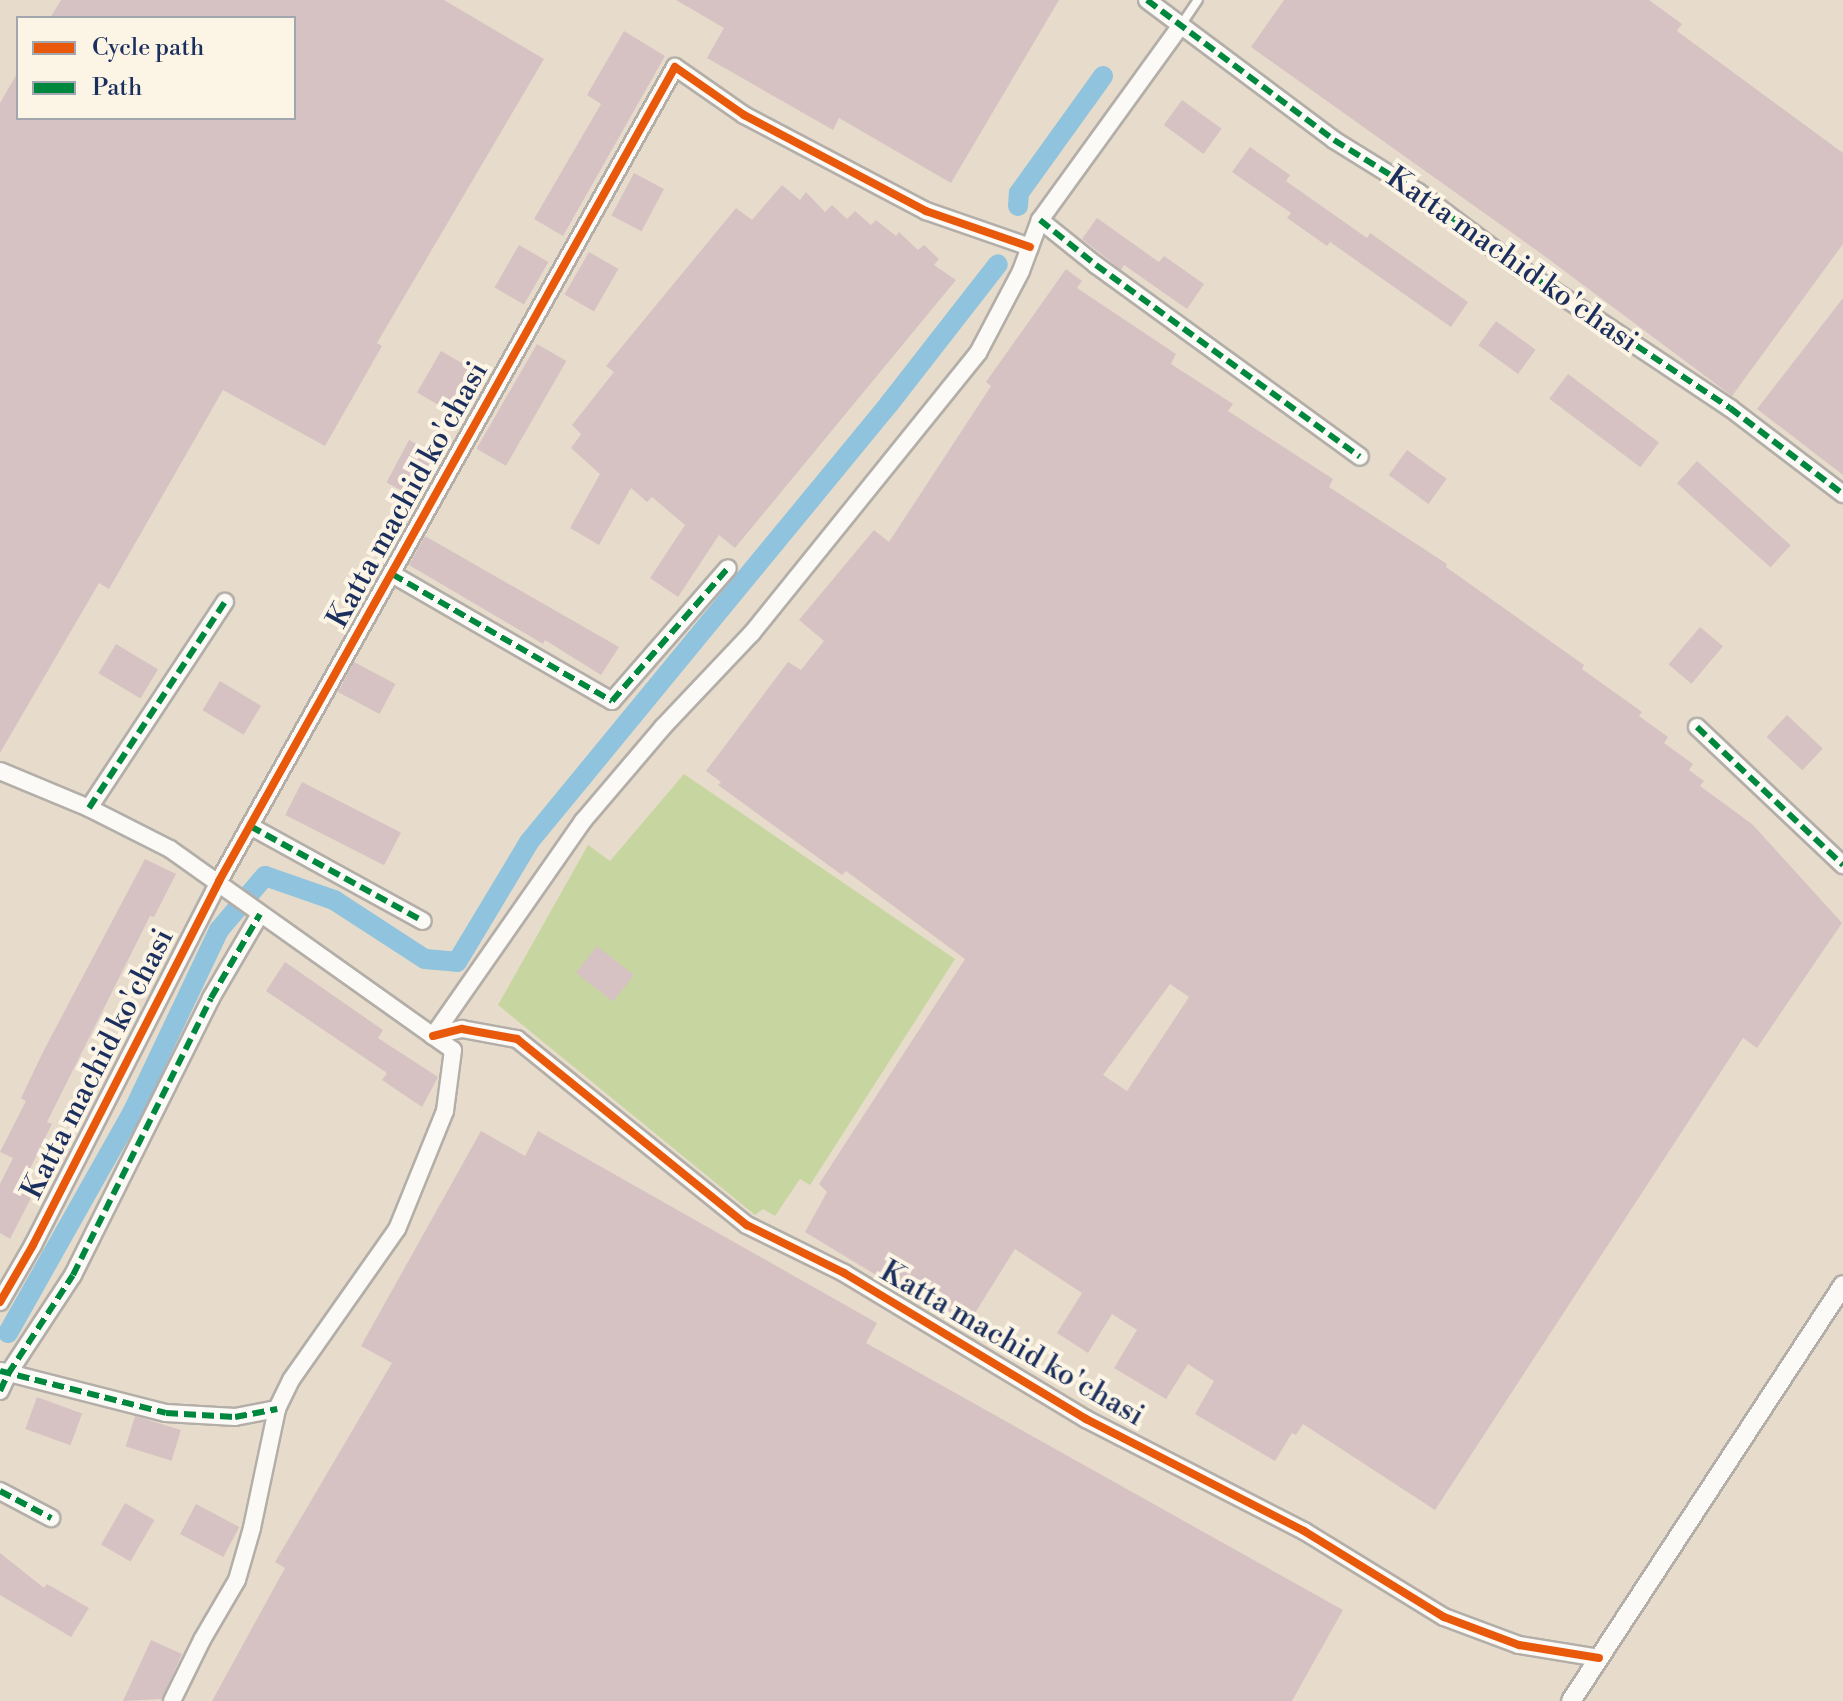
<!DOCTYPE html>
<html>
<head>
<meta charset="utf-8">
<style>
	body { margin:0 }
	#map { position:relative; width:1843px; height:1701px; overflow:hidden; background:#e7dccb; font-family:"Libre Bodoni",serif }
	div>[style] { position:absolute }
	.green>* { inset:0; background:#c7d6a0 }
	.canal>* { height:20px; margin:-10px; padding:0 10px; transform-origin:10px; border-radius:10px; background:#90c3dd }
	.building>* { inset:0; background:#d6c2c2; transform-origin:0 0 }
	.roads { filter:drop-shadow(2px 0 #b3aea8) drop-shadow(-2px 0 #b3aea8) drop-shadow(0 2px #b3aea8) drop-shadow(0 -2px #b3aea8) }
	.service>* { height:8px; margin:-4px; padding:0 4px; transform-origin:4px; border-radius:4px; background:#fbfaf7 }
	.minor>* { height:16px; margin:-8px; padding:0 8px; transform-origin:8px; border-radius:8px; background:#fbfaf7 }
	.tertiary>* { height:18px; margin:-9px; padding:0 9px; transform-origin:9px; border-radius:9px; background:#fbfaf7 }
	.quiet>* { height:6px; margin-top:-3px; transform-origin:0; background:repeating-linear-gradient(90deg,#00873e 0 12px,transparent 0 18px) }
	.cycleway>* { height:8px; margin:-4px; padding:0 4px; transform-origin:4px; border-radius:4px; background:#e8590c }
	span { translate:-50% -50%; white-space:nowrap; text-align:center; line-height:1.15; -webkit-text-stroke:8px #fcf5e5; paint-order:stroke }
	.street-label { font-size:30px; color:#1b2f5e }
	.legend { position:absolute; left:16px; top:16px; width:280px; height:104px; box-sizing:border-box; background:#fcf5e5; border:2px solid #a2a6af; margin:0; padding:10px 14px; list-style:none; font-size:24px; color:#1b2f5e }
	.legend li { display:flex; align-items:center; gap:16px; height:40px }
	.legend b { width:40px; border:2px solid #a2a6af }
</style>
</head>
<body>
<div id="map">
	<div class="green">
		<i style="clip-path:polygon(684px 774px,955px 959px,810px 1185px,800px 1179px,775px 1216px,763px 1209px,755px 1215px,498px 1005px,588px 845px,610px 861px)"></i>
	</div>
	<div class="canal">
		<i style="left:1018px;top:206px;width:13px;rotate:-86deg"></i>
		<i style="left:1019px;top:193px;width:144px;rotate:-54.3deg"></i>
		<i style="left:8px;top:1333px;width:257px;rotate:-60.6deg"></i>
		<i style="left:134px;top:1109px;width:198px;rotate:-64.6deg"></i>
		<i style="left:219px;top:930px;width:71px;rotate:-49.6deg"></i>
		<i style="left:265px;top:876px;width:73px;rotate:19.2deg"></i>
		<i style="left:334px;top:900px;width:108px;rotate:33deg"></i>
		<i style="left:425px;top:959px;width:32px;rotate:5deg"></i>
		<i style="left:457px;top:962px;width:140px;rotate:-59deg"></i>
		<i style="left:529px;top:842px;width:567px;rotate:-50.58deg"></i>
		<i style="left:889px;top:404px;width:177px;rotate:-52.1deg"></i>
	</div>
	<div class="building">
		<i style="clip-path:polygon(61px 0,444px 0,544px 59px,377px 343px,382px 346px,325px 446px,223px 390px,109px 589px,99px 583px,0 753px,0 103px,18px 72px,18px 118px,294px 118px,294px 18px,50px 18px)"></i>
		<i style="clip-path:polygon(676px 0,1059px 0,951px 183px,839px 118px,833px 130px,707px 58px,724px 28px)"></i>
		<i style="clip-path:polygon(1284px 0,1649px 0,1682px 24px,1677px 31px,1843px 153px,1843px 244px,1732px 396px,1539px 252px,1251px 47px)"></i>
		<i style="clip-path:polygon(624px 31px,665px 56px,563px 236px,534px 219px,601px 104px,587px 95px)"></i>
		<i style="left:1182px;top:100px;width:49px;height:31px;rotate:36deg"></i>
		<i style="clip-path:polygon(1250px 147px,1290px 175px,1286px 181px,1367px 238px,1370px 233px,1468px 302px,1451px 327px,1330px 242px,1327px 246px,1287px 218px,1291px 213px,1232px 172px)"></i>
		<i style="left:634px;top:173px;width:34px;height:48px;rotate:28deg"></i>
		<i style="clip-path:polygon(782px 185px,800px 200px,806px 192px,825px 212px,832px 205px,847px 219px,855px 211px,871px 225px,876px 220px,896px 236px,899px 232px,918px 250px,924px 245px,939px 259px,934px 265px,956px 280px,735px 548px,719px 535px,678px 597px,650px 578px,685px 525px,652px 497px,647px 502px,631px 488px,599px 545px,570px 528px,600px 474px,571px 448px,581px 434px,572px 425px,614px 372px,606px 366px,736px 208px,752px 220px)"></i>
		<i style="clip-path:polygon(1097px 218px,1159px 262px,1164px 256px,1204px 284px,1187px 309px,1124px 265px,1121px 270px,1082px 239px)"></i>
		<i style="left:519px;top:245px;width:34px;height:49px;rotate:30deg"></i>
		<i style="left:589px;top:252px;width:34px;height:49px;rotate:30deg"></i>
		<i style="clip-path:polygon(evenodd,1066px 269px,1082px 281px,1077px 288px,1176px 354px,1171px 364px,1233px 404px,1228px 411px,1333px 479px,1329px 487px,1447px 564px,1446px 567px,1584px 665px,1582px 669px,1642px 712px,1639px 716px,1668px 737px,1664px 743px,1693px 764px,1689px 770px,1704px 781px,1700px 786px,1752px 824px,1842px 923px,1757px 1048px,1743px 1038px,1435px 1510px,1303px 1424px,1296px 1435px,1292px 1433px,1275px 1461px,1195px 1414px,1214px 1381px,1188px 1364px,1166px 1399px,1114px 1368px,1137px 1330px,1112px 1314px,1088px 1353px,1057px 1333px,1082px 1293px,1015px 1249px,965px 1329px,805px 1232px,827px 1192px,819px 1184px,965px 959px,846px 871px,842px 875px,718px 785px,721px 782px,706px 771px,788px 662px,801px 670px,824px 641px,799px 620px,874px 530px,889px 542px,991px 386px,986px 382px,1066px 269px,1170px 984px,1189px 997px,1127px 1091px,1103px 1075px,1170px 984px)"></i>
		<i style="clip-path:polygon(1843px 298px,1843px 475px,1757px 409px)"></i>
		<i style="left:1496px;top:321px;width:49px;height:30px;rotate:36deg"></i>
		<i style="left:537px;top:344px;width:34px;height:121px;rotate:30deg"></i>
		<i style="left:441px;top:351px;width:34px;height:48px;rotate:30deg"></i>
		<i style="left:1568px;top:374px;width:114px;height:31px;rotate:37deg"></i>
		<i style="left:409px;top:440px;width:34px;height:48px;rotate:28deg"></i>
		<i style="left:1407px;top:450px;width:49px;height:31px;rotate:36deg"></i>
		<i style="left:1697px;top:461px;width:126px;height:30px;rotate:42deg"></i>
		<i style="clip-path:polygon(425px 536px,619px 647px,601px 675px,545px 640px,543px 644px,409px 565px)"></i>
		<i style="left:1700px;top:627px;width:30px;height:49px;rotate:40deg"></i>
		<i style="left:116px;top:644px;width:49px;height:34px;rotate:31deg"></i>
		<i style="left:354px;top:662px;width:47px;height:34px;rotate:28deg"></i>
		<i style="left:220px;top:681px;width:48px;height:34px;rotate:31deg"></i>
		<i style="left:1787px;top:715px;width:49px;height:30px;rotate:43deg"></i>
		<i style="left:302px;top:782px;width:111px;height:37px;rotate:27deg"></i>
		<i style="clip-path:polygon(145px 859px,176px 874px,154px 917px,150px 916px,47px 1122px,52px 1124px,20px 1189px,32px 1196px,10px 1239px,0 1233px,0 1184px,13px 1158px,0 1152px,26px 1101px,21px 1098px,44px 1050px)"></i>
		<i style="left:597px;top:946px;width:47px;height:34px;rotate:38deg"></i>
		<i style="clip-path:polygon(285px 962px,383px 1030px,378px 1038px,438px 1077px,422px 1107px,382px 1080px,387px 1073px,266px 991px)"></i>
		<i style="clip-path:polygon(481px 1131px,525px 1156px,538px 1131px,877px 1323px,866px 1343px,1343px 1610px,1292px 1701px,212px 1701px,285px 1568px,275px 1562px,392px 1363px,361px 1346px)"></i>
		<i style="left:37px;top:1397px;width:48px;height:34px;rotate:20deg"></i>
		<i style="left:135px;top:1416px;width:48px;height:32px;rotate:17deg"></i>
		<i style="left:125px;top:1503px;width:34px;height:48px;rotate:30deg"></i>
		<i style="left:196px;top:1504px;width:49px;height:34px;rotate:28deg"></i>
		<i style="clip-path:polygon(0 1553px,44px 1588px,47px 1584px,89px 1608px,71px 1637px,0 1595px)"></i>
		<i style="clip-path:polygon(151px 1640px,182px 1654px,162px 1699px,123px 1701px)"></i>
	</div>
	<div class="roads">
		<div class="service">
			<i style="left:1181px;top:25px;width:30px;rotate:-56deg"></i>
		</div>
		<div class="minor">
			<i style="left:1147px;top:0;width:234px;rotate:36.8deg"></i>
			<i style="left:1334px;top:140px;width:99px;rotate:31.8deg"></i>
			<i style="left:1418px;top:192px;width:124px;rotate:36.8deg"></i>
			<i style="left:1517px;top:266px;width:256px;rotate:33.7deg"></i>
			<i style="left:1730px;top:408px;width:142px;rotate:37.3deg"></i>
			<i style="left:1040px;top:220px;width:72px;rotate:38.8deg"></i>
			<i style="left:1096px;top:265px;width:326px;rotate:36deg"></i>
			<i style="left:392px;top:574px;width:254px;rotate:30deg"></i>
			<i style="left:612px;top:701px;width:176px;rotate:-48.9deg"></i>
			<i style="left:1697px;top:727px;width:201px;rotate:43.4deg"></i>
			<i style="left:0;top:771px;width:96px;rotate:22.6deg"></i>
			<i style="left:89px;top:808px;width:91px;rotate:26.8deg"></i>
			<i style="left:170px;top:849px;width:347px;rotate:35.4deg"></i>
			<i style="left:453px;top:1050px;width:62px;rotate:97.5deg"></i>
			<i style="left:445px;top:1111px;width:127px;rotate:112.1deg"></i>
			<i style="left:397px;top:1229px;width:184px;rotate:125.1deg"></i>
			<i style="left:291px;top:1380px;width:32px;rotate:116deg"></i>
			<i style="left:277px;top:1409px;width:122px;rotate:101.9deg"></i>
			<i style="left:252px;top:1528px;width:54px;rotate:106.1deg"></i>
			<i style="left:237px;top:1580px;width:69px;rotate:120.3deg"></i>
			<i style="left:202px;top:1640px;width:68px;rotate:116.2deg"></i>
			<i style="left:89px;top:808px;width:247px;rotate:-56.6deg"></i>
			<i style="left:250px;top:826px;width:197px;rotate:28.8deg"></i>
			<i style="left:433px;top:1036px;width:30px;rotate:-14deg"></i>
			<i style="left:462px;top:1029px;width:56px;rotate:10.3deg"></i>
			<i style="left:517px;top:1039px;width:296px;rotate:39deg"></i>
			<i style="left:747px;top:1225px;width:108px;rotate:26.3deg"></i>
			<i style="left:844px;top:1273px;width:283px;rotate:31.1deg"></i>
			<i style="left:1086px;top:1419px;width:245px;rotate:27.2deg"></i>
			<i style="left:1304px;top:1531px;width:164px;rotate:31.6deg"></i>
			<i style="left:1444px;top:1617px;width:80px;rotate:20.5deg"></i>
			<i style="left:1519px;top:1645px;width:81px;rotate:9.2deg"></i>
			<i style="left:433px;top:1036px;width:262px;rotate:-55.1deg"></i>
			<i style="left:583px;top:821px;width:123px;rotate:-49.6deg"></i>
			<i style="left:663px;top:727px;width:129px;rotate:-46.6deg"></i>
			<i style="left:752px;top:633px;width:360px;rotate:-51.1deg"></i>
			<i style="left:978px;top:353px;width:93px;rotate:-62.3deg"></i>
			<i style="left:1021px;top:271px;width:54px;rotate:-69.6deg"></i>
			<i style="left:1040px;top:220px;width:241px;rotate:-54.1deg"></i>
			<i style="left:0;top:1302px;width:66px;rotate:-59.9deg"></i>
			<i style="left:33px;top:1245px;width:409px;rotate:-62.9deg"></i>
			<i style="left:219px;top:881px;width:933px;rotate:-60.74deg"></i>
			<i style="left:675px;top:67px;width:84px;rotate:34.8deg"></i>
			<i style="left:744px;top:115px;width:206px;rotate:27.8deg"></i>
			<i style="left:926px;top:211px;width:110px;rotate:19.1deg"></i>
			<i style="left:1px;top:1371px;width:170px;rotate:14.3deg"></i>
			<i style="left:166px;top:1413px;width:69px;rotate:3.3deg"></i>
			<i style="left:235px;top:1417px;width:43px;rotate:-10.8deg"></i>
			<i style="left:0;top:1391px;width:19px;rotate:-65deg"></i>
			<i style="left:8px;top:1374px;width:118px;rotate:-56.7deg"></i>
			<i style="left:73px;top:1275px;width:309px;rotate:-63.5deg"></i>
			<i style="left:211px;top:998px;width:97px;rotate:-59.7deg"></i>
			<i style="left:0;top:1491px;width:58px;rotate:27.9deg"></i>
		</div>
		<div class="tertiary">
			<i style="left:1571px;top:1701px;width:497px;rotate:-56.8deg"></i>
		</div>
	</div>
	<div class="quiet">
		<i style="left:1147px;top:0;width:234px;rotate:36.8deg"></i>
		<i style="left:1334px;top:140px;width:99px;rotate:31.8deg"></i>
		<i style="left:1418px;top:192px;width:124px;rotate:36.8deg"></i>
		<i style="left:1517px;top:266px;width:256px;rotate:33.7deg"></i>
		<i style="left:1730px;top:408px;width:142px;rotate:37.3deg"></i>
		<i style="left:1040px;top:220px;width:72px;rotate:38.8deg"></i>
		<i style="left:1096px;top:265px;width:326px;rotate:36deg"></i>
		<i style="left:392px;top:574px;width:254px;rotate:30deg"></i>
		<i style="left:612px;top:701px;width:176px;rotate:-48.9deg"></i>
		<i style="left:1697px;top:727px;width:201px;rotate:43.4deg"></i>
		<i style="left:89px;top:808px;width:247px;rotate:-56.6deg"></i>
		<i style="left:250px;top:826px;width:197px;rotate:28.8deg"></i>
		<i style="left:0;top:1371px;width:171px;rotate:14.2deg"></i>
		<i style="left:166px;top:1413px;width:69px;rotate:3.3deg"></i>
		<i style="left:235px;top:1417px;width:43px;rotate:-10.8deg"></i>
		<i style="left:0;top:1391px;width:19px;rotate:-65deg"></i>
		<i style="left:8px;top:1374px;width:118px;rotate:-56.7deg"></i>
		<i style="left:73px;top:1275px;width:309px;rotate:-63.5deg"></i>
		<i style="left:211px;top:998px;width:97px;rotate:-59.7deg"></i>
		<i style="left:0;top:1491px;width:58px;rotate:27.9deg"></i>
	</div>
	<div class="cycleway">
		<i style="left:433px;top:1036px;width:30px;rotate:-14deg"></i>
		<i style="left:462px;top:1029px;width:56px;rotate:10.3deg"></i>
		<i style="left:517px;top:1039px;width:296px;rotate:39deg"></i>
		<i style="left:747px;top:1225px;width:108px;rotate:26.3deg"></i>
		<i style="left:844px;top:1273px;width:283px;rotate:31.1deg"></i>
		<i style="left:1086px;top:1419px;width:245px;rotate:27.2deg"></i>
		<i style="left:1304px;top:1531px;width:164px;rotate:31.6deg"></i>
		<i style="left:1444px;top:1617px;width:80px;rotate:20.5deg"></i>
		<i style="left:1519px;top:1645px;width:81px;rotate:9.2deg"></i>
		<i style="left:0;top:1302px;width:66px;rotate:-59.9deg"></i>
		<i style="left:33px;top:1245px;width:409px;rotate:-62.9deg"></i>
		<i style="left:219px;top:881px;width:933px;rotate:-60.74deg"></i>
		<i style="left:675px;top:67px;width:84px;rotate:34.8deg"></i>
		<i style="left:744px;top:115px;width:206px;rotate:27.8deg"></i>
		<i style="left:926px;top:211px;width:110px;rotate:19.1deg"></i>
	</div>
	<div class="street-label">
		<span style="left:1512px;top:260px;rotate:35deg">Katta machid ko'chasi</span>
		<span style="left:408px;top:495px;rotate:-61deg">Katta machid ko'chasi</span>
		<span style="left:98px;top:1064px;rotate:-63deg">Katta machid ko'chasi</span>
		<span style="left:1012px;top:1344px;rotate:30deg">Katta machid ko'chasi</span>
	</div>
	<ul class="legend">
	<li><b style="height:10px;background:#e8590c"></b>Cycle path</li>
	<li><b style="height:10px;background:#00873e"></b>Path</li>
	</ul>
</div>
</body>
</html>
